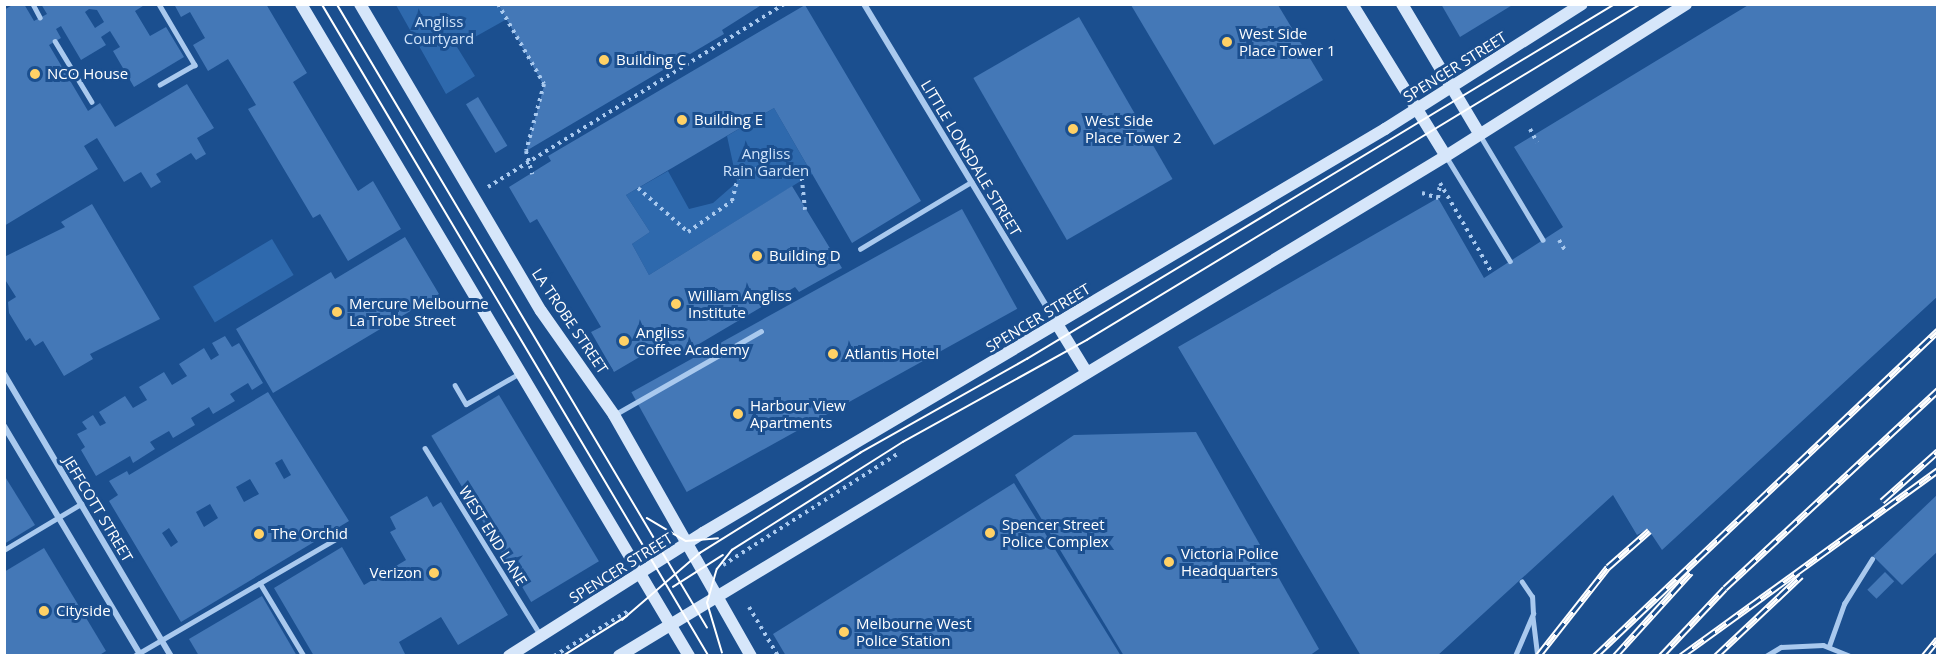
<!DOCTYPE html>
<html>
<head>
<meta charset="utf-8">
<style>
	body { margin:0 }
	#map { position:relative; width:1942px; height:660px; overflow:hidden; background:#1b4f8f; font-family:"Open Sans",sans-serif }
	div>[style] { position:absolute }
	.green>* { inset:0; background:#2e69ad; transform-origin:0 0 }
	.building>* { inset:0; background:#4478b7; transform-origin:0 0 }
	.path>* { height:4px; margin-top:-2px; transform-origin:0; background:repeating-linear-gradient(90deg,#a9c9ee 0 3px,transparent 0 7.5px) }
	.lane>* { height:4.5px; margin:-2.25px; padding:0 2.25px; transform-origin:2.25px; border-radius:2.25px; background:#a9c9ee }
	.street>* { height:6px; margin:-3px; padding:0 3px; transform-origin:3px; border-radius:3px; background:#a9c9ee }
	.secondary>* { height:12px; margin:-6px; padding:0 6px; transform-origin:6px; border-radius:6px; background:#d6e6fa }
	.tram>* { height:1.5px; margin:-0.75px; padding:0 0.75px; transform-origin:0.75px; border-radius:0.75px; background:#fff }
	.rail>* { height:7px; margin-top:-3.5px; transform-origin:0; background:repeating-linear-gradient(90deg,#1b4f8f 0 14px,#fff 0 28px); box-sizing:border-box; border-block:2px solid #fff }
	.dots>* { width:16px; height:16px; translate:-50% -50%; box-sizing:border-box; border:3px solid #1b4f8f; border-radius:50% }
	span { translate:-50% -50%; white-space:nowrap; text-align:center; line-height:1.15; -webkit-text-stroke:6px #1b4f8f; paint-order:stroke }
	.park-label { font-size:15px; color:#cfe3fa }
	.poi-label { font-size:15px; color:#fff }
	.left { translate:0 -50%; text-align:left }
	.right { translate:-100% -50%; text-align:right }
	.street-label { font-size:15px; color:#fff }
	.frame { position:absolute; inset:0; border:6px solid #fff; pointer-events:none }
</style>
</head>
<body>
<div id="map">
	<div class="green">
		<i style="clip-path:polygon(396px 5px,498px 5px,507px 19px,457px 47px,475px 76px,446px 94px)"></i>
		<i style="clip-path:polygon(774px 108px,812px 174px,649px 275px,632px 244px,650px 232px,626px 195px,668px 171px,689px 209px,713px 203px,737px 182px,727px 136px)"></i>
		<i style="left:272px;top:239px;width:42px;height:92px;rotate:59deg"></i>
	</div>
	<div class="building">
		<i style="clip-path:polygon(evenodd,14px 4px,24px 4px,34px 21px,47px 14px,41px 4px,146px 4px,135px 11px,150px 36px,166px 27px,184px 57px,134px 87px,113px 51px,120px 47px,110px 31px,101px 37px,106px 45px,81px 60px,61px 26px,56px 29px,61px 38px,49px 45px,88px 111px,100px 103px,115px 127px,187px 84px,214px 128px,197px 138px,206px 154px,196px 160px,191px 153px,156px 174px,161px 182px,151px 188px,141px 172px,124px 182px,97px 138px,84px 146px,98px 169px,4px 226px,4px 10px,14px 4px,89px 9px,97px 10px,104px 22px,95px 28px,85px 12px,89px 9px)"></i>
		<i style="clip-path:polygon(174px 4px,266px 4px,307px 73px,293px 82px,358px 191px,373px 181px,401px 229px,348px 261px,320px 214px,313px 218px,248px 109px,256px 105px,228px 59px,208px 71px,193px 45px,205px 38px,190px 12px,181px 17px)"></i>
		<i style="clip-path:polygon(498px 4px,763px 4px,722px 30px,724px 34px,526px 151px,544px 86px)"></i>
		<i style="clip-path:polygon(1441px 4px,1514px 4px,1460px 37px)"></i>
		<i style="clip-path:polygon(1750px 4px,1938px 4px,1938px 296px,1662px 550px,1648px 529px,1637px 535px,1613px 495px,1437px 656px,1361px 656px,1178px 347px,1438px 198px,1484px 278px,1563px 227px,1514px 147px)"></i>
		<i style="clip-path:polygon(805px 5px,921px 201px,852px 243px,774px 108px,626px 195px,650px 232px,632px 244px,649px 275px,792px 186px,842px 268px,799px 292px,795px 287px,677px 357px,664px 334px,656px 339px,660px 345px,614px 372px,591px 332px,601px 327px,537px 219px,530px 223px,509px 187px,551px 161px,548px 156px)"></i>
		<i style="clip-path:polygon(1131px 5px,1278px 5px,1323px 80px,1214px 145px)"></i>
		<i style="left:1079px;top:17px;width:187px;height:122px;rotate:60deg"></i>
		<i style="left:478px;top:97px;width:57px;height:14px;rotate:59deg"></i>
		<i style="clip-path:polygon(92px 204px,160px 319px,90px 354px,93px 359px,64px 376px,43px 341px,35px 346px,30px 338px,26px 341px,9px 313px,8px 302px,16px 297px,4px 278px,4px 257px,65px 227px,61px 222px)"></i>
		<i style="left:962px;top:209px;width:114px;height:378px;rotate:61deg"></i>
		<i style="clip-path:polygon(405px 237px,439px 294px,273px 393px,236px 329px,331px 272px,335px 279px)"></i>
		<i style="clip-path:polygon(225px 336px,232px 347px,239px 343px,263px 383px,252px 390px,248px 383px,230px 394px,235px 401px,213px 414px,209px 407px,191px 418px,195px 425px,173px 438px,169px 431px,150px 442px,155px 449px,133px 463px,130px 456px,96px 476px,81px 450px,85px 447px,77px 434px,87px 429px,82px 422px,93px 415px,100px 426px,106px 423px,99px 412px,125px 396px,133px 408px,147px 400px,139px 387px,164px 372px,172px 385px,187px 376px,179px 364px,204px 348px,211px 360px,219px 355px,212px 343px)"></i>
		<i style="clip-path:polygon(evenodd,268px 392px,349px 521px,181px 622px,109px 501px,118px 495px,109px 481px,127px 471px,129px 475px,268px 392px,282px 459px,291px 475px,284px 479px,275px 463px,282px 459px,268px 392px,250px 479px,259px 494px,244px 502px,236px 487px,250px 479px,268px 392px,210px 504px,218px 518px,204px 527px,196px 512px,210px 504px,268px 392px,169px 528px,178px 542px,171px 547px,162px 533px,169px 528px)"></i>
		<i style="left:499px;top:395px;width:194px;height:79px;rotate:59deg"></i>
		<i style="clip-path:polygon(1196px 432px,1319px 649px,1309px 656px,1124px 656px,1015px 475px,1074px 435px)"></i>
		<i style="clip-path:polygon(4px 475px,35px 525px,4px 544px)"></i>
		<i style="clip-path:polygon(1014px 483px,1121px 656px,786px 656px,773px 634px)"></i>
		<i style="clip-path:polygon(1938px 494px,1938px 551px,1902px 585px,1873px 556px)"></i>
		<i style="clip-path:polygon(427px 496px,433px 507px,441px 502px,508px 615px,458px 645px,441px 617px,399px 642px,406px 656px,314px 656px,274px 588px,342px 547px,364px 585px,406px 560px,390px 532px,396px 529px,390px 517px)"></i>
		<i style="clip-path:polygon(44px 548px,106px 651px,98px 656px,4px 656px,4px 572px)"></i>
		<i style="left:1885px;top:572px;width:13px;height:25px;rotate:45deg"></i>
		<i style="clip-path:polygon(262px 596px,297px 656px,199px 656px,189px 639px)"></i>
	</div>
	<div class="path">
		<i style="left:498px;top:4px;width:92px;rotate:60.1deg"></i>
		<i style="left:544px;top:84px;width:69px;rotate:105deg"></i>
		<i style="left:526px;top:151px;width:24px;rotate:75deg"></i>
		<i style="left:1530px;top:129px;width:15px;rotate:62deg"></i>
		<i style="left:1440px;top:183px;width:104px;rotate:60deg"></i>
		<i style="left:488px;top:187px;width:348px;rotate:-31.7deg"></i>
		<i style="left:638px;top:188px;width:67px;rotate:41.3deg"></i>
		<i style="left:688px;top:232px;width:54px;rotate:-35.2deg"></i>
		<i style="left:732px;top:201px;width:33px;rotate:-76deg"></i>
		<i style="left:740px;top:169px;width:61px;rotate:0.9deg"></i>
		<i style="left:801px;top:170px;width:40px;rotate:84.3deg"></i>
		<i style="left:1422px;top:193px;width:17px;rotate:17deg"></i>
		<i style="left:1438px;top:198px;width:14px;rotate:-82deg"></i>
		<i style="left:1559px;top:240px;width:14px;rotate:60deg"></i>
		<i style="left:723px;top:565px;width:209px;rotate:-32.5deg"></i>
		<i style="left:749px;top:607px;width:57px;rotate:59.4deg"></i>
		<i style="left:554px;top:656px;width:89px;rotate:-31.2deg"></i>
	</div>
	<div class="lane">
		<i style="left:33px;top:4px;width:15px;rotate:62deg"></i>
		<i style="left:159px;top:4px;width:71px;rotate:59.5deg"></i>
		<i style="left:195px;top:65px;width:40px;rotate:150.3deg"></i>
		<i style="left:55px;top:41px;width:71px;rotate:58.8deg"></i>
		<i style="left:1480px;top:135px;width:122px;rotate:59deg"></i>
		<i style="left:1446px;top:156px;width:123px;rotate:58.6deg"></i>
		<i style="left:860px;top:249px;width:130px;rotate:-31.1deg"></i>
		<i style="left:455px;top:385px;width:22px;rotate:60deg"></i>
		<i style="left:466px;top:404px;width:62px;rotate:-29.9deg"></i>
		<i style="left:614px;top:415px;width:169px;rotate:-29.7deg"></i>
		<i style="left:425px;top:448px;width:219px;rotate:58.3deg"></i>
		<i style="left:4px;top:550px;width:90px;rotate:-30.9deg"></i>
		<i style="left:260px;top:583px;width:85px;rotate:58.9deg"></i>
		<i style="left:1533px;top:617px;width:39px;rotate:83deg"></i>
		<i style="left:1829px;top:646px;width:45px;rotate:-70.3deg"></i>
		<i style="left:1844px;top:604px;width:53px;rotate:-58.1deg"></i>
		<i style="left:134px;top:656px;width:237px;rotate:-30.1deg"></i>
		<i style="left:1515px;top:656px;width:46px;rotate:-66.8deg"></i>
		<i style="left:1533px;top:614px;width:17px;rotate:-93deg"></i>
		<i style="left:1532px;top:597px;width:18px;rotate:-124deg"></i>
		<i style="left:1766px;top:656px;width:17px;rotate:-31deg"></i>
		<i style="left:1781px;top:647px;width:42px;rotate:-2.7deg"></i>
		<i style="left:1823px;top:645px;width:29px;rotate:22deg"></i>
	</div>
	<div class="street">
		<i style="left:864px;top:4px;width:374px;rotate:58.9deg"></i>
		<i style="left:4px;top:374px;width:328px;rotate:59.4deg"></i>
		<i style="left:4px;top:426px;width:268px;rotate:59.2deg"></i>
	</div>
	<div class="secondary">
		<i style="left:301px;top:4px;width:759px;rotate:59.24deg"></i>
		<i style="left:360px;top:4px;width:356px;rotate:59.5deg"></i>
		<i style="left:541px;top:311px;width:127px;rotate:54.9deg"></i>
		<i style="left:614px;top:415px;width:277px;rotate:60.4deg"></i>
		<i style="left:1352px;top:4px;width:179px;rotate:58.3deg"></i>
		<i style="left:1402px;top:4px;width:152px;rotate:59.2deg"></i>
		<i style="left:1057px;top:324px;width:57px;rotate:58.5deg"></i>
		<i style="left:509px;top:656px;width:230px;rotate:-32.4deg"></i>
		<i style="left:703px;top:533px;width:793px;rotate:-30.64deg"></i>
		<i style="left:1385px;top:129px;width:233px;rotate:-32.4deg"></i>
		<i style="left:619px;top:656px;width:966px;rotate:-31.16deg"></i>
		<i style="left:1446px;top:156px;width:284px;rotate:-32.3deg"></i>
	</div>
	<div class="tram">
		<i style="left:322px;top:4px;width:758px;rotate:59.31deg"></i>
		<i style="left:337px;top:4px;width:725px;rotate:59.29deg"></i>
		<i style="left:647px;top:518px;width:45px;rotate:30.5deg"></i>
		<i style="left:686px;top:541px;width:32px;rotate:-5deg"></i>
		<i style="left:673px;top:587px;width:59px;rotate:-32.6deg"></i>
		<i style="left:622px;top:620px;width:103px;rotate:-40.7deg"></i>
		<i style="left:700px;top:553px;width:189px;rotate:-32deg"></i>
		<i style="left:860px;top:453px;width:192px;rotate:-29.4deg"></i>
		<i style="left:1027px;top:359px;width:687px;rotate:-31.12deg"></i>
		<i style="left:722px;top:653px;width:52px;rotate:-106.7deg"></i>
		<i style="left:707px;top:603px;width:35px;rotate:-74deg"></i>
		<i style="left:717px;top:569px;width:24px;rotate:-52deg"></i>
		<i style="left:732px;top:550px;width:202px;rotate:-32.3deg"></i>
		<i style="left:903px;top:442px;width:210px;rotate:-29deg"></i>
		<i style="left:1087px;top:340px;width:648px;rotate:-31.24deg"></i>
		<i style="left:563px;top:656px;width:75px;rotate:-32deg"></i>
	</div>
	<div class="rail">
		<i style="left:1882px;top:501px;width:75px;rotate:-41.8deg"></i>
		<i style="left:1538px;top:656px;width:113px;rotate:-51.8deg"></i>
		<i style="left:1608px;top:567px;width:55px;rotate:-41.3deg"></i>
		<i style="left:1595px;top:656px;width:473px;rotate:-43.5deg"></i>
		<i style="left:1615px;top:656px;width:113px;rotate:-47.9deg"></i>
		<i style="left:1661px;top:656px;width:93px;rotate:-46.7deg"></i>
		<i style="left:1725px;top:588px;width:291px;rotate:-42.9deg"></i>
		<i style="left:1681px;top:656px;width:317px;rotate:-35.9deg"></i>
		<i style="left:1716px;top:656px;width:117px;rotate:-43.3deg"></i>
		<i style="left:1924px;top:656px;width:22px;rotate:-51deg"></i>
	</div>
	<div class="dots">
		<i style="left:1227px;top:42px;background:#ffd166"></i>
		<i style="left:604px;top:60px;background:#ffd166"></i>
		<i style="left:35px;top:74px;background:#ffd166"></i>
		<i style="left:682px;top:120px;background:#ffd166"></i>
		<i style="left:1073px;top:129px;background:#ffd166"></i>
		<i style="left:757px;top:256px;background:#ffd166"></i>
		<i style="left:676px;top:304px;background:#ffd166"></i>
		<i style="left:337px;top:312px;background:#ffd166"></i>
		<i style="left:624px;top:341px;background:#ffd166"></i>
		<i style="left:833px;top:354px;background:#ffd166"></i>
		<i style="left:738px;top:414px;background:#ffd166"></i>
		<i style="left:990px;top:533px;background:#ffd166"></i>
		<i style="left:259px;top:534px;background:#ffd166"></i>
		<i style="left:1169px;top:562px;background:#ffd166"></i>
		<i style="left:434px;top:573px;background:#ffd166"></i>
		<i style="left:44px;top:611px;background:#ffd166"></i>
		<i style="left:844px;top:632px;background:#ffd166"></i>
	</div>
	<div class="park-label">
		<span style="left:439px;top:30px">Angliss<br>Courtyard</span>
		<span style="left:766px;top:162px">Angliss<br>Rain Garden</span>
	</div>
	<div class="poi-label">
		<span class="left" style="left:1239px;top:42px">West Side<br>Place Tower 1</span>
		<span class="left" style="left:616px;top:60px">Building C</span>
		<span class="left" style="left:47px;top:74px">NCO House</span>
		<span class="left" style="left:694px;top:120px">Building E</span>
		<span class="left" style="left:1085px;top:129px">West Side<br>Place Tower 2</span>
		<span class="left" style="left:769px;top:256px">Building D</span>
		<span class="left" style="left:688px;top:304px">William Angliss<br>Institute</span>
		<span class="left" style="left:349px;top:312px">Mercure Melbourne<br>La Trobe Street</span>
		<span class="left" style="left:636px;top:341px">Angliss<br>Coffee Academy</span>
		<span class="left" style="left:845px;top:354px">Atlantis Hotel</span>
		<span class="left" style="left:750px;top:414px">Harbour View<br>Apartments</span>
		<span class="left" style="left:1002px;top:533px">Spencer Street<br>Police Complex</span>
		<span class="left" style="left:271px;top:534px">The Orchid</span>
		<span class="left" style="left:1181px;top:562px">Victoria Police<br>Headquarters</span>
		<span class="right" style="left:422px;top:573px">Verizon</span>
		<span class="left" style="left:56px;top:611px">Cityside</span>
		<span class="left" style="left:856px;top:632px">Melbourne West<br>Police Station</span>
	</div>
	<div class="street-label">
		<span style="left:1455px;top:67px;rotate:-32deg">SPENCER STREET</span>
		<span style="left:971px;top:158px;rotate:59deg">LITTLE LONSDALE STREET</span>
		<span style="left:1038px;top:318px;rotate:-31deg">SPENCER STREET</span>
		<span style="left:570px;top:321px;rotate:56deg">LA TROBE STREET</span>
		<span style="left:98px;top:509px;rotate:59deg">JEFFCOTT STREET</span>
		<span style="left:493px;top:536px;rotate:58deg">WEST END LANE</span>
		<span style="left:621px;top:568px;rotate:-32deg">SPENCER STREET</span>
	</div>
	<div class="frame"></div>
</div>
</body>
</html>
